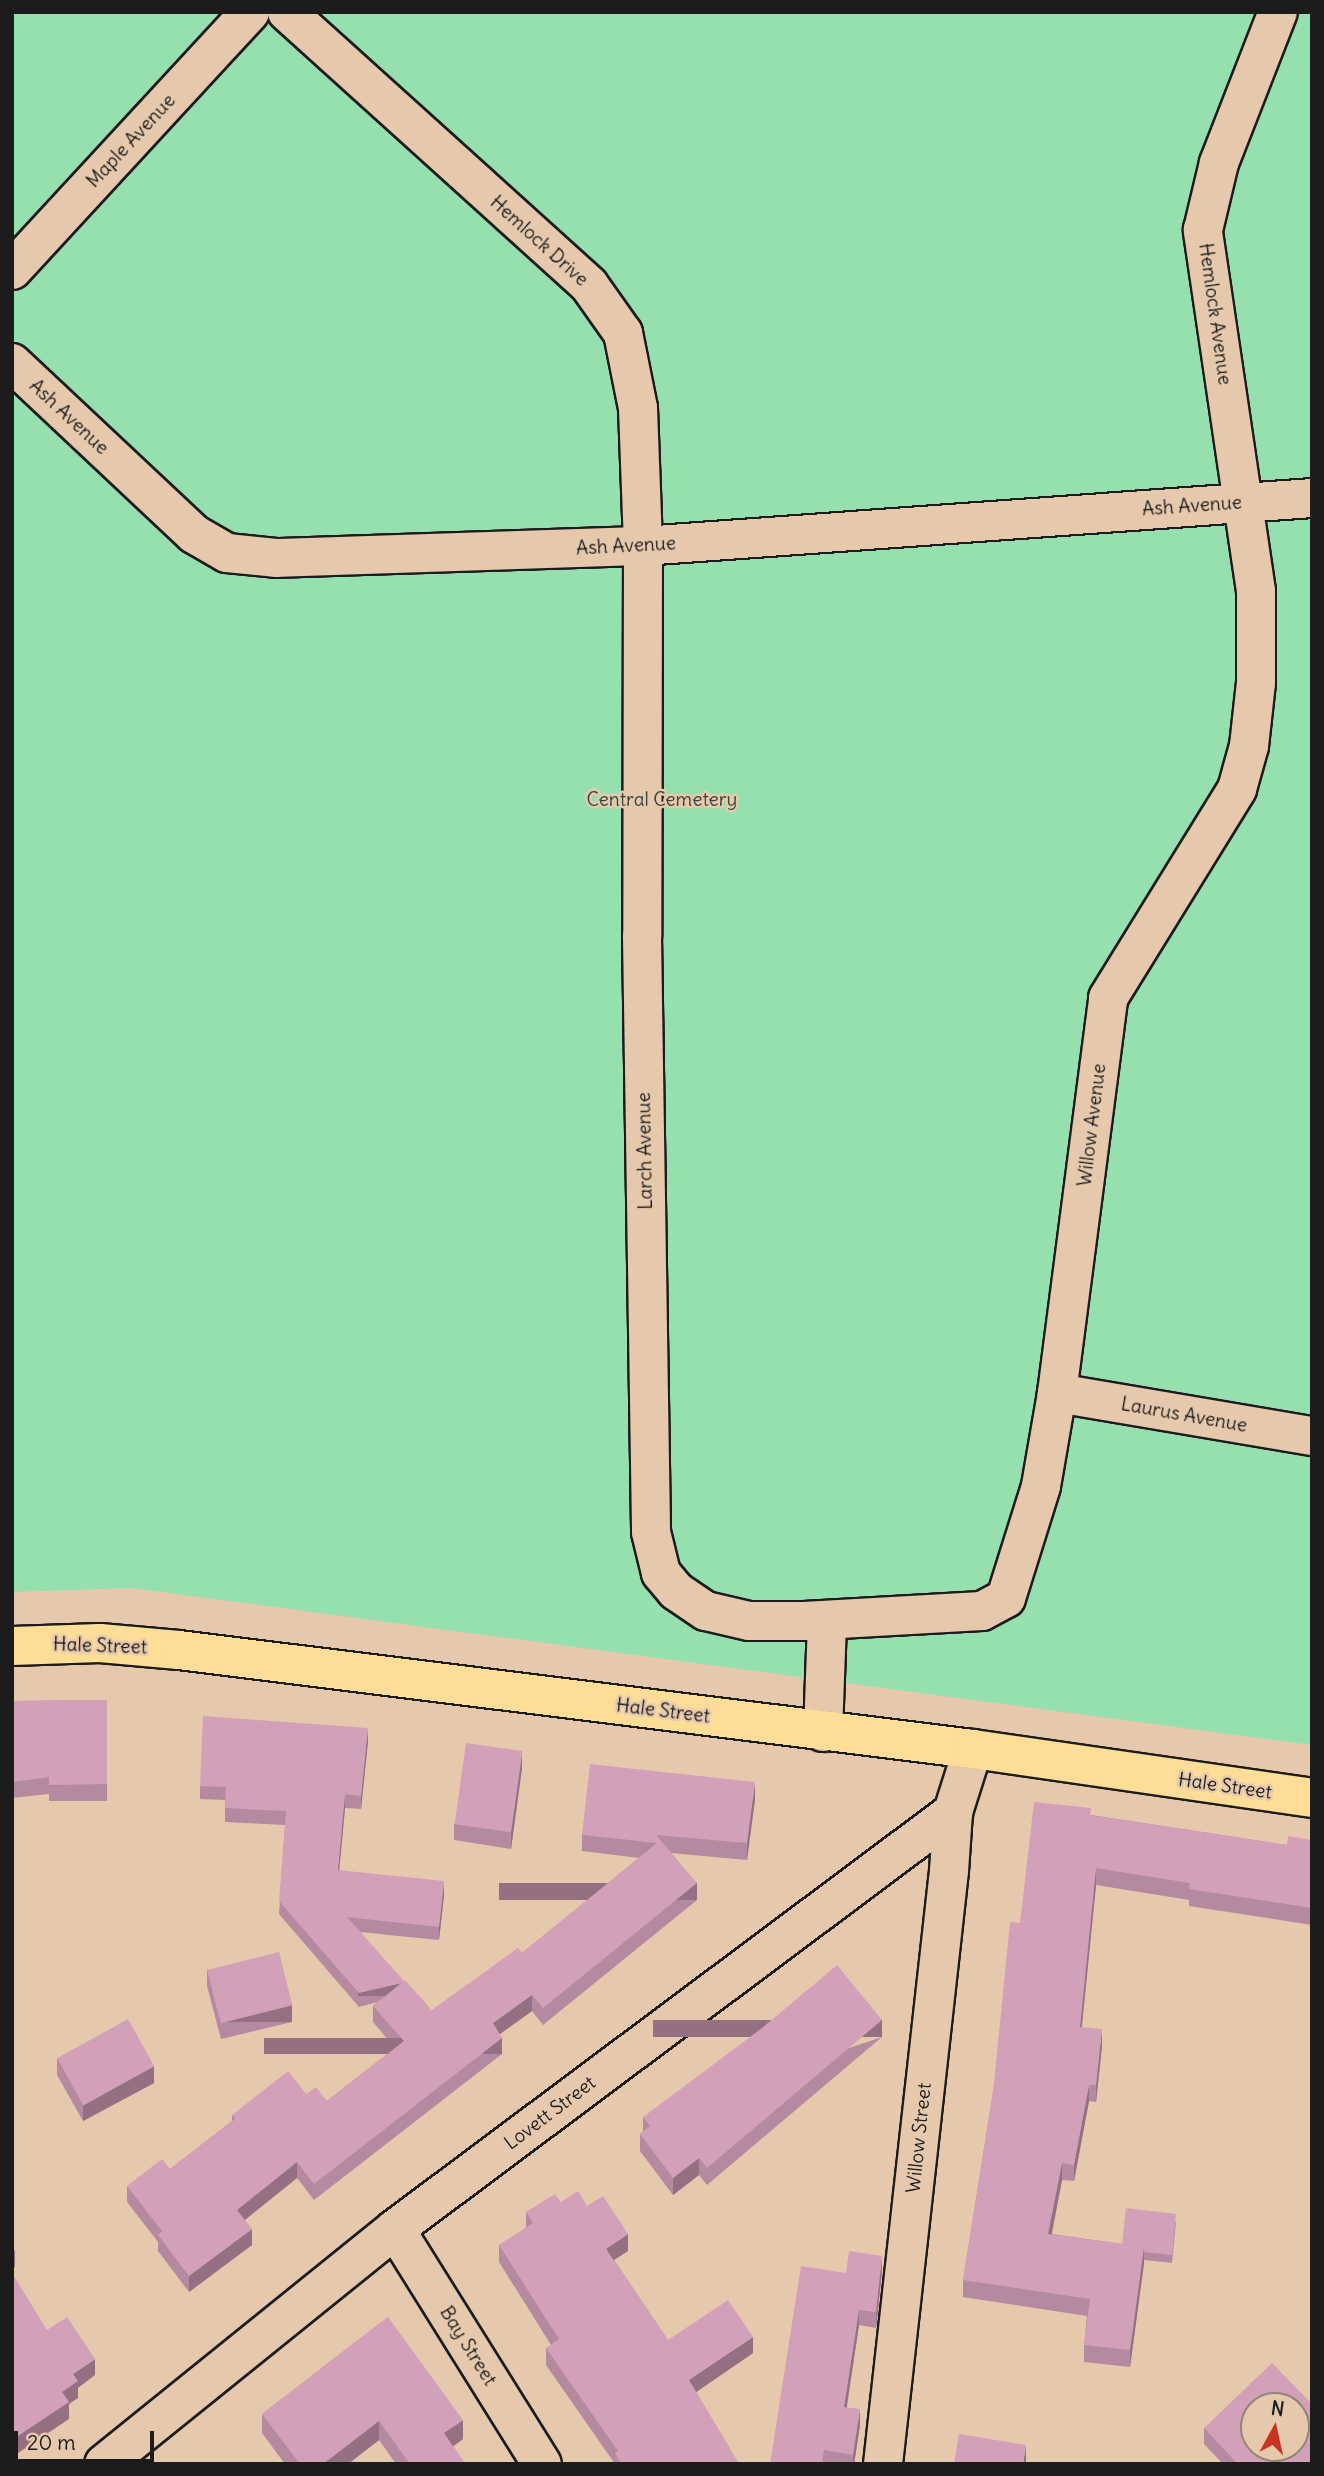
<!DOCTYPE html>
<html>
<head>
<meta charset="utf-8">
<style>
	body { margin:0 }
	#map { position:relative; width:1324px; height:2476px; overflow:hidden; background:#e6c9ad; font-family:Delius,sans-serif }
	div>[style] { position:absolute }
	.green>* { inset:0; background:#96dfaf }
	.roads { filter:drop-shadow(2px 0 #1c1c1c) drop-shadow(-2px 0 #1c1c1c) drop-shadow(0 2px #1c1c1c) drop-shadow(0 -2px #1c1c1c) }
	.minor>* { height:38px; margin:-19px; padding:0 19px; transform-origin:19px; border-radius:19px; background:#e6c9ad }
	.major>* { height:38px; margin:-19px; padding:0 19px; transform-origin:19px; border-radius:19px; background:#fedd96 }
	.wall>* { inset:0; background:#b58aa0 }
	.shaded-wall>* { inset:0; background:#947082; transform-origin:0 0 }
	.building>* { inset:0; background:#d3a0ba; transform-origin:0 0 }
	span { translate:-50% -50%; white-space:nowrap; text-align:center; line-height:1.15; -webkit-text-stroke:5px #e6c9ad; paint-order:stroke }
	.street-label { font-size:19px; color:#1c1c1c }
	.park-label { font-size:19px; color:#344339 }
	.frame { position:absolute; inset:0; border:14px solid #1c1c1c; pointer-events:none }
	.north { position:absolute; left:1240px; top:2392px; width:70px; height:70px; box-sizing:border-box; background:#e6c9ad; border:2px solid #958473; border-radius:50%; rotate:8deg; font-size:19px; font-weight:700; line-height:28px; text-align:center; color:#1c1c1c }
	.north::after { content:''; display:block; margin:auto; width:24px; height:32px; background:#c8321e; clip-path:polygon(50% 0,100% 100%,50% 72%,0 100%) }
	.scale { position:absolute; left:14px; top:2431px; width:140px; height:32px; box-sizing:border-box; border:4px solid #1c1c1c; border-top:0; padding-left:9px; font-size:21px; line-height:24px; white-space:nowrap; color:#1c1c1c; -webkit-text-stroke:5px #e6c9ad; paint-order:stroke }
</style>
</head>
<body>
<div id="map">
	<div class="green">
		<i style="clip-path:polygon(12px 12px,1312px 12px,1312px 1745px,131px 1588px,12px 1592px)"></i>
	</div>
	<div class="roads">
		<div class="minor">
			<i style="left:287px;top:12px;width:407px;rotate:42.1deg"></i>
			<i style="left:589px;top:285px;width:59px;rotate:54.7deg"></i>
			<i style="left:623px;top:333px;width:76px;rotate:78.7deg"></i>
			<i style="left:638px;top:408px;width:138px;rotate:87.9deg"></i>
			<i style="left:643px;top:546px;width:390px;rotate:90.1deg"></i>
			<i style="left:642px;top:936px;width:596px;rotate:89.13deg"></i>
			<i style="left:651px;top:1532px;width:42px;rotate:76.3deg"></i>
			<i style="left:661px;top:1573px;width:23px;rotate:50deg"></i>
			<i style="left:676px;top:1591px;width:36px;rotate:34deg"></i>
			<i style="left:706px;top:1611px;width:44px;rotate:13.1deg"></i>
			<i style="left:749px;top:1621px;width:55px"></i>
			<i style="left:804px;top:1621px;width:178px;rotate:-3.2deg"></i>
			<i style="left:982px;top:1611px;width:27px;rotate:-28deg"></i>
			<i style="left:1006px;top:1598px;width:117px;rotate:-72.6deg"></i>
			<i style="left:1041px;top:1486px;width:94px;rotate:-80.2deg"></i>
			<i style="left:1057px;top:1393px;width:398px;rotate:-82.6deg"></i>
			<i style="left:1108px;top:998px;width:246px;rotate:-58.3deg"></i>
			<i style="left:1237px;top:789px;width:45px;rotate:-74.4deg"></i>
			<i style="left:1249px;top:746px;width:63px;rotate:-83.7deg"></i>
			<i style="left:1256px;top:683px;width:92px;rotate:-90deg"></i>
			<i style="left:1256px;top:591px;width:365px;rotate:-98.4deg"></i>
			<i style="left:1203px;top:230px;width:69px;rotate:-76.6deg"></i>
			<i style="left:1219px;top:163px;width:162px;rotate:-68.7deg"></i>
			<i style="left:12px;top:270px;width:351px;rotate:-47.3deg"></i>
			<i style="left:12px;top:363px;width:250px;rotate:43.2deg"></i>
			<i style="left:194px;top:534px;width:38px;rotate:30deg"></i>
			<i style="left:227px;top:553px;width:49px;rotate:5.8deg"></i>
			<i style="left:276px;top:558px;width:367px;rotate:-1.9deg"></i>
			<i style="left:643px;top:546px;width:671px;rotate:-4.1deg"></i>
			<i style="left:1057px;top:1393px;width:259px;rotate:9.6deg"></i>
			<i style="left:823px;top:1732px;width:111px;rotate:-87.9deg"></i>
			<i style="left:395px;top:2229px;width:277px;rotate:58deg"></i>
			<i style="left:104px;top:2464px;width:374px;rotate:-38.9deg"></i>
			<i style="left:395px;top:2229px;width:697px;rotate:-36.77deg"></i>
			<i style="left:953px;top:1812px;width:66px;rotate:-72.4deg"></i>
			<i style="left:883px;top:2464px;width:597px;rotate:-83.65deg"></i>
			<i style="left:949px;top:1871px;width:59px;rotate:-86.1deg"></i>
		</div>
		<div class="major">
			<i style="left:12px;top:1646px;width:88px;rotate:-2deg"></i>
			<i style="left:100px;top:1643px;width:79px;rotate:5.1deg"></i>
			<i style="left:179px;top:1650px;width:800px;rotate:7.11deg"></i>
			<i style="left:973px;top:1749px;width:343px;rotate:8.2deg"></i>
		</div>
	</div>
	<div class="wall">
		<i style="clip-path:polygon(107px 1700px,107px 1801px,49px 1801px,49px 1794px,12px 1798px,12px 1701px)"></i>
		<i style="clip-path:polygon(368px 1741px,361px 1809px,345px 1808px,339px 1870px,444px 1895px,439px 1940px,360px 1932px,430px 2012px,522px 1953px,639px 1858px,582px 1851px,582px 1835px,755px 1799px,747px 1860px,671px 1853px,697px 1900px,543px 2025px,532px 2011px,500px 2034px,502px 2054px,314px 2200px,297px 2178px,245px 2220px,252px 2245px,189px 2292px,158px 2251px,158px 2242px,127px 2202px,127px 2186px,170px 2169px,232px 2121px,232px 2115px,306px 2094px,327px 2101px,395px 2048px,373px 2022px,373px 2006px,377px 2002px,359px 2007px,279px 1914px,285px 1825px,225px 1822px,225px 1800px,200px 1799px,200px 1786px)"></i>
		<i style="clip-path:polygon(522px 1768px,511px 1849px,454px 1840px,454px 1824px)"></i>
		<i style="clip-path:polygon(1091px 1815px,1287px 1845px,1312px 1840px,1312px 1925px,1189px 1906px,1189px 1900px,1096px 1885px,1082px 2027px,1102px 2046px,1096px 2102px,1089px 2101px,1074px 2181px,1062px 2180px,1052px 2234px,1122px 2244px,1176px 2222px,1172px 2263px,1144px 2260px,1130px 2367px,1084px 2362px,1084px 2345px,1087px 2316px,963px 2297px,963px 2280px,1020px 1923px)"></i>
		<i style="clip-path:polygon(207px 1969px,292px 2022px,221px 2039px,207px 1986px)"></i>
		<i style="clip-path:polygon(882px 2037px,707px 2185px,699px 2175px,673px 2195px,640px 2151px,640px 2134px,643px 2131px,643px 2117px)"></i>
		<i style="clip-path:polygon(57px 2059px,154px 2083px,83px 2121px,57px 2075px)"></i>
		<i style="clip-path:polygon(561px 2202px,587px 2206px,628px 2251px,614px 2260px,668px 2340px,753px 2353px,696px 2392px,739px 2464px,615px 2464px,546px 2365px,546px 2348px,551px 2345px,499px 2262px,499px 2245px,526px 2228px,526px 2212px)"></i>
		<i style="clip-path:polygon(882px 2271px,876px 2328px,859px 2325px,847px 2407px,860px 2425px,854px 2464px,770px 2464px,846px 2273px)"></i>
		<i style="clip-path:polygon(388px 2317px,463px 2439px,453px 2446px,465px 2464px,396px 2464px,379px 2440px,348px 2464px,285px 2464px,262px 2433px,262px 2414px)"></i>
		<i style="clip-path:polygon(1310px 2402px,1312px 2464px,1223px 2464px,1204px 2444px,1204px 2428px)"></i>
	</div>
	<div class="shaded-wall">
		<i style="clip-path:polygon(368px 1728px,368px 1741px,361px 1809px,361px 1796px)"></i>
		<i style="clip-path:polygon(522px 1751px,522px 1768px,511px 1849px,511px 1832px)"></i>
		<i style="clip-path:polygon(755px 1782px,755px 1799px,747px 1860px,747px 1843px)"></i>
		<i style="clip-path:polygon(345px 1794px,345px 1808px,338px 1883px,338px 1870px)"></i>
		<i style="clip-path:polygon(1096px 1868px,1096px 1885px,1080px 2043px,1080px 2027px)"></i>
		<i style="clip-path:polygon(444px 1881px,444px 1895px,439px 1940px,439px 1927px)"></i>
		<i style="left:697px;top:1883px;width:17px;height:198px;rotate:90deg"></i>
		<i style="left:405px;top:1982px;width:14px;height:47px;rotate:90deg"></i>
		<i style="clip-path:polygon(532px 1995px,532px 2011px,493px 2039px,493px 2023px)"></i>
		<i style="left:292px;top:2005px;width:17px;height:73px;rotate:90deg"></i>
		<i style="left:882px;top:2020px;width:17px;height:229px;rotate:90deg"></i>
		<i style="clip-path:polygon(1102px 2029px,1102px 2046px,1096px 2102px,1096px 2085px)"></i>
		<i style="left:502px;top:2038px;width:16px;height:238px;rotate:90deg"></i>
		<i style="clip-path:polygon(154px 2066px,154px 2083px,83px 2121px,83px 2105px)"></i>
		<i style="clip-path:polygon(1089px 2085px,1089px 2101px,1074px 2181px,1074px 2165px)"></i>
		<i style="clip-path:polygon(699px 2158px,699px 2175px,673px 2195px,673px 2178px)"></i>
		<i style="clip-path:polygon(297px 2162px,297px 2178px,237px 2226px,237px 2210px)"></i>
		<i style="clip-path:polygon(1062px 2163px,1062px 2180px,1048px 2251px,1048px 2234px)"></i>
		<i style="clip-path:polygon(252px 2229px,252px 2245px,189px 2292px,189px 2276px)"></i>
		<i style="clip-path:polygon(628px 2234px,628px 2251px,606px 2265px,606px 2249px)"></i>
		<i style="clip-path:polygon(1144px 2247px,1144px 2264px,1130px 2367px,1130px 2350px)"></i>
		<i style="clip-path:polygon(15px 2250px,15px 2267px,12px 2269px,12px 2252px)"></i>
		<i style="clip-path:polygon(882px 2256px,882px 2271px,876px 2328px,876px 2312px)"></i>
		<i style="clip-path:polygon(859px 2310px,859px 2325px,844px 2423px,844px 2407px)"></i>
		<i style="clip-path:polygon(753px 2337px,753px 2353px,689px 2397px,689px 2380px)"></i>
		<i style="clip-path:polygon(95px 2359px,95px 2375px,78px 2388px,78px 2398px,69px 2404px,69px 2419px,12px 2457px,12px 2440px,62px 2392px,73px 2374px)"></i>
		<i style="clip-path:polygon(860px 2409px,860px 2425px,854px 2464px,853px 2464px,853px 2455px)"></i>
		<i style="clip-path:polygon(463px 2420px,463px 2439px,444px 2453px,444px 2433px)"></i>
		<i style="clip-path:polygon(379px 2421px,379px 2440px,348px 2464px,323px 2464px)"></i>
		<i style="clip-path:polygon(1026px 2445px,1026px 2464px,1023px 2464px)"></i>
	</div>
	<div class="building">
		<i style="clip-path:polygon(107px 1700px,107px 1784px,49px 1785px,49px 1777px,12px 1782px,12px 1701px)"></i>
		<i style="clip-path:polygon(203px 1716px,368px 1728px,361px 1796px,345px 1794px,338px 1870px,444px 1881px,439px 1927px,347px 1917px,404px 1981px,402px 1983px,359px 1993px,279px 1901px,286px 1811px,225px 1808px,226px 1787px,200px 1786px)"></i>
		<i style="left:466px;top:1743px;width:57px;height:82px;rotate:8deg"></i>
		<i style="clip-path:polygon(590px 1764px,755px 1782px,747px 1843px,656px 1835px,697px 1883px,543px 2008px,532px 1995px,493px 2023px,502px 2038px,314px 2184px,297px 2162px,237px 2210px,252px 2229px,189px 2276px,158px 2235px,162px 2231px,127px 2186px,162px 2159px,170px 2169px,235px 2119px,232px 2115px,288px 2071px,306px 2094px,316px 2087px,327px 2101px,404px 2041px,373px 2006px,405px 1980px,430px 2008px,429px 2012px,518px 1948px,522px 1953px,657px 1843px,582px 1835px)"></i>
		<i style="clip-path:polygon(1034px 1802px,1091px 1808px,1090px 1815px,1287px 1845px,1288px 1836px,1312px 1840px,1312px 1908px,1189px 1889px,1190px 1883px,1096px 1868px,1080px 2027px,1102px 2029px,1096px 2085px,1089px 2085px,1074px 2165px,1062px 2163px,1048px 2234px,1144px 2247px,1130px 2350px,1084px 2345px,1090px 2299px,963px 2280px,993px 2093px,1010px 1922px,1020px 1923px)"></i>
		<i style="left:279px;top:1952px;width:55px;height:74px;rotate:76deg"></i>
		<i style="clip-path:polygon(837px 1965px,882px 2020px,707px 2168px,699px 2158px,673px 2178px,640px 2134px,650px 2126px,643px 2117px,762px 2028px)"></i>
		<i style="left:128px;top:2019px;width:54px;height:81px;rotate:61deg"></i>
		<i style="clip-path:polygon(578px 2191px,587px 2206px,603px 2196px,628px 2234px,606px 2249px,668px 2340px,728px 2300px,753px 2337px,689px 2380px,739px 2464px,621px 2464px,615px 2453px,618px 2451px,546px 2348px,559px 2339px,499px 2245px,533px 2223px,526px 2212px,555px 2194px,561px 2202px)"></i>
		<i style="clip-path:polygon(1126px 2208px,1176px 2214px,1172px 2255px,1144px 2252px,1144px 2247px,1122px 2244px)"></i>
		<i style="clip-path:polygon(849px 2251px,882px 2256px,876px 2312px,859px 2310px,844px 2407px,860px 2409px,853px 2455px,824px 2450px,822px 2464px,770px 2464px,801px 2266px,846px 2273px)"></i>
		<i style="clip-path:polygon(12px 2273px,47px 2330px,67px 2317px,95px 2359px,73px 2374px,78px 2381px,62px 2392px,69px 2402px,12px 2440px)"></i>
		<i style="clip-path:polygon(388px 2317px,463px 2420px,444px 2433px,465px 2464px,410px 2464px,379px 2421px,323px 2464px,300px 2464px,262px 2414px)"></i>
		<i style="clip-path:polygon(evenodd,1272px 2363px,1310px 2402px,1312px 2400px,1312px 2464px,1238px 2464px,1204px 2428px,1272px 2363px,1254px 2406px,1296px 2406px,1296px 2448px,1254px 2448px,1254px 2406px)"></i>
		<i style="clip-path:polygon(959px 2434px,1026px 2445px,1023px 2464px,954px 2464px)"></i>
	</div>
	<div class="street-label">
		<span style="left:131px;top:141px;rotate:-47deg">Maple Avenue</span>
		<span style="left:539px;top:241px;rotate:42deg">Hemlock Drive</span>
		<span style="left:1215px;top:314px;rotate:82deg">Hemlock Avenue</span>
		<span style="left:69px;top:417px;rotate:43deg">Ash Avenue</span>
		<span style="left:1192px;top:506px;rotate:-4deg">Ash Avenue</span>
		<span style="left:626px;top:546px;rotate:-3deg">Ash Avenue</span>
		<span style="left:1092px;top:1125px;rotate:-83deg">Willow Avenue</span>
		<span style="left:645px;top:1151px;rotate:-91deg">Larch Avenue</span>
		<span style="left:1184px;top:1415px;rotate:10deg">Laurus Avenue</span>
		<span style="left:100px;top:1646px;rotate:2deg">Hale Street</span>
		<span style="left:663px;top:1711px;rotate:7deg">Hale Street</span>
		<span style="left:1225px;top:1786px;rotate:8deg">Hale Street</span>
		<span style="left:550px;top:2113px;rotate:-37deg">Lovett Street</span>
		<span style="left:919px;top:2138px;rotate:-84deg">Willow Street</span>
		<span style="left:468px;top:2346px;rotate:58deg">Bay Street</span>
	</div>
	<div class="park-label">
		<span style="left:662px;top:800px">Central Cemetery</span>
	</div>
	<div class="frame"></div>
	<div class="north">N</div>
	<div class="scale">20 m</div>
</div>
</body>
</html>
